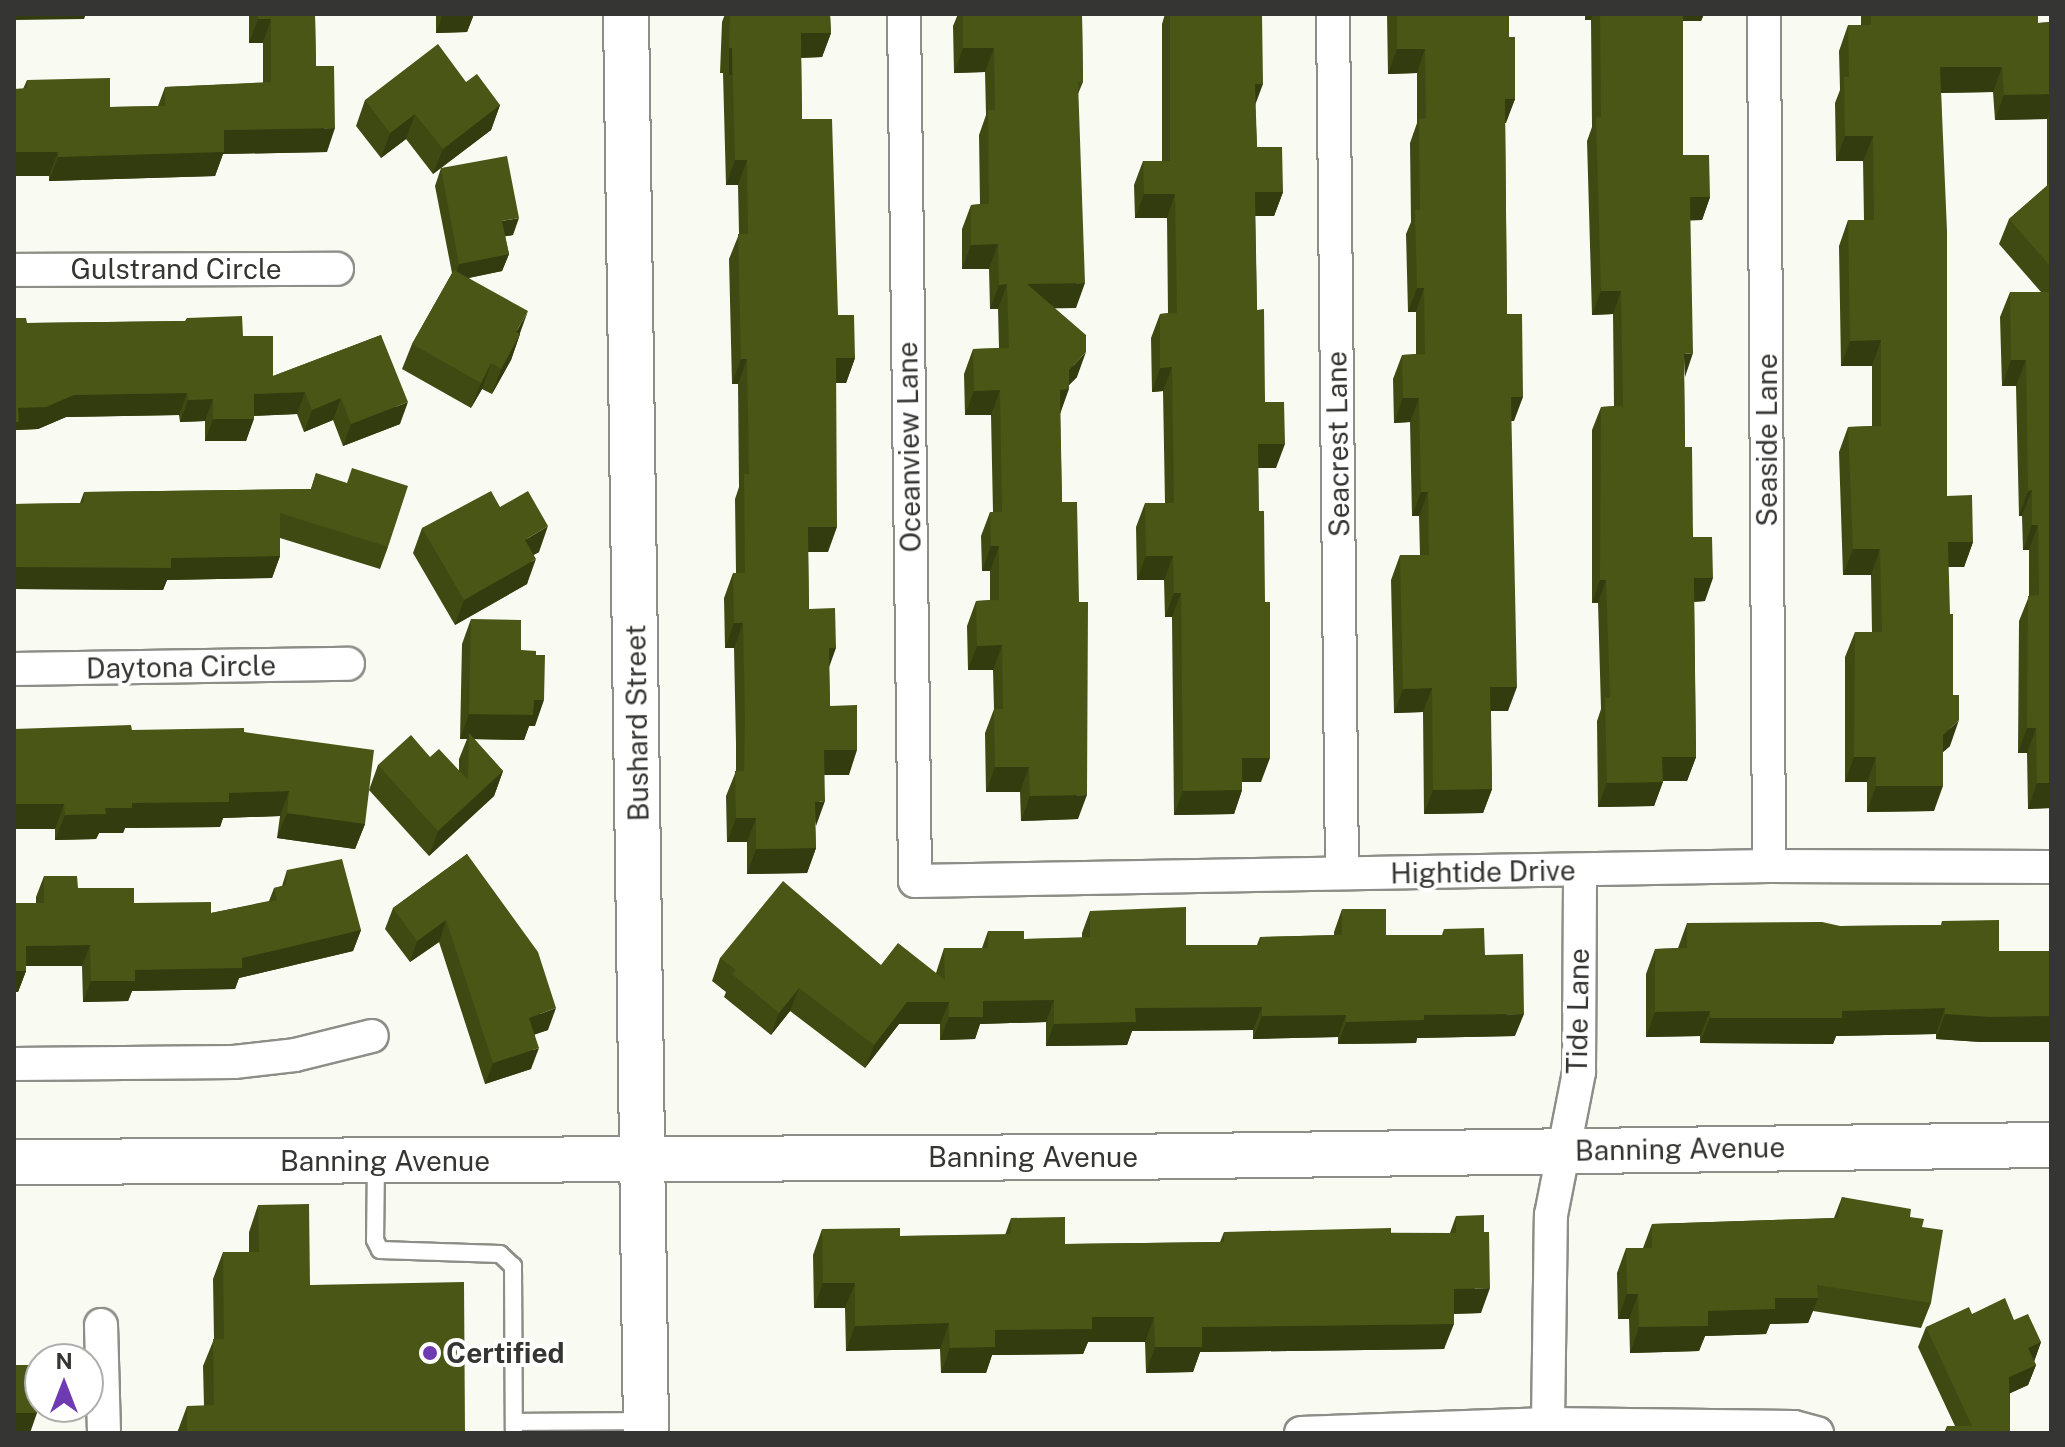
<!DOCTYPE html>
<html>
<head>
<meta charset="utf-8">
<style>
	body { margin:0 }
	#map { position:relative; width:2065px; height:1447px; overflow:hidden; background:#f9fbf3; font-family:"Public Sans",sans-serif }
	div>[style] { position:absolute }
	.roads { filter:drop-shadow(2px 0 #8c8e87) drop-shadow(-2px 0 #8c8e87) drop-shadow(0 2px #8c8e87) drop-shadow(0 -2px #8c8e87) }
	.lane>* { height:16px; margin:-8px; padding:0 8px; transform-origin:8px; border-radius:8px; background:#fff }
	.street>* { height:32px; margin:-16px; padding:0 16px; transform-origin:16px; border-radius:16px; background:#fff }
	.secondary>* { height:44px; margin:-22px; padding:0 22px; transform-origin:22px; border-radius:22px; background:#fff }
	.wall>* { inset:0; background:#3f4a13 }
	.shaded-wall>* { inset:0; background:#333c0f; transform-origin:0 0 }
	.building>* { inset:0; background:#495616; transform-origin:0 0 }
	.dots>* { width:22px; height:22px; translate:-50% -50%; box-sizing:border-box; border:4px solid #fff; border-radius:50% }
	span { translate:-50% -50%; white-space:nowrap; text-align:center; line-height:1.15; -webkit-text-stroke:8px #fff; paint-order:stroke }
	.street-label { font-size:28px; color:#353633 }
	.poi-label { font-size:28px; color:#353633; font-weight:700 }
	.left { translate:0 -50%; text-align:left }
	.frame { position:absolute; inset:0; border:16px solid #353633; pointer-events:none }
	.north { position:absolute; left:24px; top:1343px; width:80px; height:80px; box-sizing:border-box; background:#fff; border:2px solid #aeafad; border-radius:50%; rotate:0deg; font-size:22px; font-weight:700; line-height:32px; text-align:center; color:#353633 }
	.north::after { content:''; display:block; margin:auto; width:28px; height:36px; background:#6f3bb2; clip-path:polygon(50% 0,100% 100%,50% 72%,0 100%) }
</style>
</head>
<body>
<div id="map">
	<div class="roads">
		<div class="lane">
			<i style="left:376px;top:1162px;width:78px;rotate:90.7deg"></i>
			<i style="left:375px;top:1240px;width:11px;rotate:63deg"></i>
			<i style="left:380px;top:1250px;width:120px;rotate:1.9deg"></i>
			<i style="left:500px;top:1254px;width:18px;rotate:43deg"></i>
			<i style="left:513px;top:1266px;width:167px;rotate:89.7deg"></i>
			<i style="left:514px;top:1422px;width:130px;rotate:-0.4deg"></i>
		</div>
		<div class="street">
			<i style="left:904px;top:14px;width:867px;rotate:89.27deg"></i>
			<i style="left:915px;top:881px;width:854px;rotate:-1.01deg"></i>
			<i style="left:1769px;top:866px;width:282px;rotate:0.2deg"></i>
			<i style="left:1333px;top:14px;width:859px;rotate:89.4deg"></i>
			<i style="left:1764px;top:14px;width:852px;rotate:89.66deg"></i>
			<i style="left:14px;top:270px;width:323px;rotate:-0.2deg"></i>
			<i style="left:14px;top:669px;width:334px;rotate:-0.9deg"></i>
			<i style="left:14px;top:1064px;width:220px;rotate:-0.5deg"></i>
			<i style="left:234px;top:1062px;width:61px;rotate:-6.5deg"></i>
			<i style="left:295px;top:1055px;width:79px;rotate:-13.9deg"></i>
			<i style="left:101px;top:1325px;width:108px;rotate:88.4deg"></i>
			<i style="left:1548px;top:1424px;width:209px;rotate:-89.2deg"></i>
			<i style="left:1551px;top:1215px;width:146px;rotate:-78.9deg"></i>
			<i style="left:1579px;top:1072px;width:201px;rotate:-89.7deg"></i>
			<i style="left:1301px;top:1433px;width:247px;rotate:-2.1deg"></i>
			<i style="left:1548px;top:1424px;width:246px;rotate:0.7deg"></i>
			<i style="left:1794px;top:1427px;width:24px;rotate:15deg"></i>
		</div>
		<div class="secondary">
			<i style="left:626px;top:14px;width:1419px;rotate:89.19deg"></i>
			<i style="left:14px;top:1162px;width:1105px;rotate:-0.26deg"></i>
			<i style="left:1119px;top:1157px;width:932px;rotate:-0.74deg"></i>
		</div>
	</div>
	<div class="wall">
		<i style="clip-path:polygon(249px 14px,427px 14px,315px 16px,316px 66px,327px 152px,223px 154px,215px 176px,49px 181px,49px 176px,14px 176px,14px 89px,23px 89px,27px 80px,110px 107px,158px 106px,165px 87px,263px 83px,263px 43px,249px 43px)"></i>
		<i style="clip-path:polygon(436px 14px,474px 14px,467px 32px,436px 33px)"></i>
		<i style="clip-path:polygon(725px 14px,830px 14px,831px 33px,822px 57px,801px 58px,802px 119px,838px 315px,855px 358px,846px 383px,836px 383px,828px 552px,808px 552px,809px 609px,829px 666px,830px 706px,849px 775px,824px 775px,815px 826px,816px 848px,807px 873px,747px 874px,747px 842px,727px 842px,726px 796px,736px 771px,736px 744px,734px 648px,725px 648px,724px 598px,733px 573px,736px 573px,735px 499px,739px 487px,738px 384px,732px 384px,729px 259px,739px 234px,738px 185px,726px 185px,723px 73px,720px 73px,722px 22px)"></i>
		<i style="clip-path:polygon(958px 14px,1097px 14px,1096px 16px,1082px 16px,1083px 82px,1078px 94px,1076px 308px,1055px 308px,1077px 377px,1069px 385px,1060px 414px,1062px 502px,1078px 819px,1021px 821px,1020px 792px,986px 792px,985px 733px,994px 709px,993px 670px,968px 670px,967px 626px,976px 601px,990px 600px,990px 571px,982px 571px,981px 536px,990px 512px,993px 512px,991px 415px,965px 415px,964px 374px,973px 349px,999px 348px,998px 309px,990px 309px,989px 269px,962px 269px,962px 229px,971px 205px,980px 204px,979px 135px,986px 115px,985px 72px,954px 73px,953px 26px)"></i>
		<i style="clip-path:polygon(1165px 14px,1262px 14px,1255px 104px,1257px 147px,1283px 192px,1274px 216px,1255px 216px,1257px 310px,1265px 402px,1276px 468px,1258px 468px,1261px 782px,1242px 782px,1242px 790px,1234px 814px,1174px 815px,1172px 617px,1165px 617px,1164px 580px,1137px 580px,1136px 527px,1145px 503px,1165px 503px,1163px 391px,1152px 392px,1151px 338px,1160px 314px,1168px 313px,1167px 218px,1135px 218px,1134px 185px,1143px 161px,1162px 161px,1162px 24px)"></i>
		<i style="clip-path:polygon(1387px 14px,1509px 14px,1509px 37px,1515px 99px,1505px 123px,1507px 314px,1514px 421px,1511px 421px,1508px 711px,1491px 711px,1492px 789px,1483px 813px,1424px 814px,1423px 712px,1394px 713px,1391px 580px,1400px 555px,1420px 555px,1419px 516px,1412px 516px,1410px 422px,1394px 423px,1393px 379px,1402px 355px,1416px 354px,1416px 312px,1408px 312px,1406px 234px,1411px 222px,1410px 143px,1417px 123px,1417px 73px,1388px 74px)"></i>
		<i style="clip-path:polygon(1585px 14px,1704px 14px,1701px 21px,1683px 21px,1682px 87px,1683px 155px,1710px 197px,1702px 220px,1690px 220px,1684px 377px,1685px 447px,1693px 537px,1705px 601px,1694px 602px,1696px 757px,1687px 781px,1663px 781px,1654px 806px,1598px 807px,1597px 721px,1601px 709px,1598px 603px,1592px 603px,1592px 430px,1601px 407px,1614px 406px,1613px 314px,1592px 315px,1587px 141px,1592px 127px,1591px 20px,1585px 20px)"></i>
		<i style="clip-path:polygon(1861px 14px,2038px 14px,2038px 23px,2051px 22px,2051px 808px,2028px 809px,2027px 753px,2018px 753px,2019px 621px,2029px 596px,2029px 550px,2023px 550px,2022px 516px,2019px 516px,2016px 386px,2002px 386px,2000px 317px,2010px 292px,2041px 292px,1999px 244px,2009px 219px,2047px 186px,2047px 119px,1995px 120px,1993px 92px,1941px 93px,1947px 496px,1973px 542px,1964px 567px,1948px 567px,1950px 746px,1943px 752px,1934px 811px,1867px 812px,1867px 782px,1845px 782px,1845px 657px,1855px 632px,1872px 632px,1871px 575px,1843px 575px,1839px 452px,1848px 427px,1872px 426px,1872px 366px,1841px 366px,1839px 246px,1848px 220px,1864px 220px,1863px 161px,1836px 161px,1835px 103px,1840px 90px,1839px 51px,1848px 25px,1861px 25px)"></i>
		<i style="clip-path:polygon(466px 82px,500px 105px,491px 130px,433px 174px,406px 139px,381px 158px,356px 126px,365px 100px)"></i>
		<i style="clip-path:polygon(441px 168px,513px 235px,505px 236px,509px 254px,502px 271px,469px 278px,520px 334px,511px 360px,492px 394px,482px 389px,471px 408px,402px 369px,412px 344px,452px 273px,435px 186px)"></i>
		<i style="clip-path:polygon(187px 318px,243px 336px,273px 376px,381px 335px,400px 424px,343px 446px,333px 420px,304px 432px,297px 414px,254px 416px,246px 441px,205px 441px,205px 421px,180px 422px,179px 415px,66px 417px,38px 429px,16px 430px,27px 323px,185px 321px)"></i>
		<i style="clip-path:polygon(316px 473px,388px 547px,380px 569px,280px 538px,280px 556px,272px 578px,167px 580px,163px 590px,14px 589px,14px 504px,80px 503px,84px 492px,311px 489px)"></i>
		<i style="clip-path:polygon(500px 507px,539px 552px,533px 555px,527px 584px,455px 625px,413px 553px,422px 528px)"></i>
		<i style="clip-path:polygon(471px 619px,521px 650px,535px 726px,529px 726px,524px 740px,474px 739px,503px 771px,494px 796px,429px 856px,369px 790px,378px 765px,430px 757px,459px 771px,459px 759px,467px 739px,460px 739px,462px 644px)"></i>
		<i style="clip-path:polygon(132px 730px,244px 732px,365px 824px,355px 849px,277px 838px,280px 816px,223px 818px,220px 827px,125px 828px,123px 833px,99px 833px,96px 839px,55px 840px,55px 829px,14px 829px)"></i>
		<i style="clip-path:polygon(467px 854px,548px 1030px,535px 1034px,531px 1069px,485px 1084px,439px 942px,410px 962px,385px 929px,393px 908px)"></i>
		<i style="clip-path:polygon(287px 870px,361px 930px,353px 951px,239px 978px,235px 989px,132px 991px,128px 1001px,83px 1002px,82px 966px,26px 966px,26px 971px,18px 992px,14px 992px,14px 903px,36px 903px,36px 897px,44px 876px,78px 888px,134px 903px,211px 913px,269px 901px,274px 888px,282px 886px)"></i>
		<i style="clip-path:polygon(1342px 909px,1386px 935px,1442px 935px,1444px 929px,1485px 955px,1515px 1036px,1417px 1038px,1416px 1043px,1338px 1044px,1338px 1037px,1253px 1039px,1253px 1030px,1132px 1031px,1127px 1045px,1046px 1046px,1046px 1022px,980px 1024px,975px 1039px,940px 1040px,940px 1024px,899px 1024px,865px 1068px,790px 1011px,771px 1035px,724px 997px,726px 992px,712px 981px,720px 958px,881px 965px,936px 973px,944px 948px,982px 948px,988px 931px,1024px 939px,1082px 938px,1082px 933px,1090px 911px,1186px 945px,1257px 945px,1260px 937px,1334px 935px,1334px 932px)"></i>
		<i style="clip-path:polygon(1942px 921px,1999px 951px,2051px 951px,2051px 1042px,1981px 1042px,1936px 1039px,1936px 1034px,1836px 1036px,1833px 1044px,1700px 1043px,1700px 1036px,1646px 1037px,1646px 974px,1655px 949px,1678px 948px,1687px 923px,1840px 926px,1941px 925px)"></i>
		<i style="clip-path:polygon(1842px 1197px,1910px 1217px,1922px 1227px,1931px 1303px,1921px 1328px,1813px 1311px,1808px 1323px,1770px 1324px,1766px 1334px,1705px 1336px,1699px 1351px,1630px 1353px,1629px 1319px,1618px 1319px,1617px 1273px,1626px 1248px,1643px 1248px,1652px 1224px,1834px 1218px)"></i>
		<i style="clip-path:polygon(258px 1205px,310px 1285px,465px 1433px,177px 1433px,187px 1406px,204px 1406px,203px 1366px,214px 1339px,213px 1279px,223px 1252px,249px 1252px,249px 1232px)"></i>
		<i style="clip-path:polygon(1456px 1216px,1481px 1313px,1454px 1314px,1444px 1349px,1200px 1352px,1193px 1372px,1146px 1373px,1145px 1342px,1088px 1342px,1083px 1354px,992px 1355px,986px 1373px,941px 1373px,940px 1349px,846px 1351px,845px 1308px,814px 1308px,813px 1255px,822px 1229px,900px 1236px,1005px 1235px,1011px 1218px,1065px 1244px,1220px 1242px,1224px 1232px,1450px 1233px)"></i>
		<i style="clip-path:polygon(1972px 1314px,2014px 1320px,2041px 1342px,2034px 1361px,2036px 1365px,2028px 1385px,2010px 1393px,2010px 1433px,1944px 1433px,1947px 1426px,1955px 1426px,1918px 1347px,1926px 1327px)"></i>
	</div>
	<div class="shaded-wall">
		<i style="clip-path:polygon(14px 14px,86px 14px,84px 19px,14px 20px)"></i>
		<i style="clip-path:polygon(307px 14px,427px 14px,306px 16px)"></i>
		<i style="clip-path:polygon(443px 14px,474px 14px,467px 32px,436px 33px)"></i>
		<i style="left:1073px;top:14px;width:24px;height:2px"></i>
		<i style="clip-path:polygon(1587px 14px,1593px 14px,1591px 20px,1585px 20px)"></i>
		<i style="clip-path:polygon(1677px 14px,1704px 14px,1701px 21px,1674px 21px)"></i>
		<i style="clip-path:polygon(258px 19px,271px 19px,263px 43px,249px 43px)"></i>
		<i style="clip-path:polygon(801px 33px,831px 33px,822px 57px,792px 58px)"></i>
		<i style="left:729px;top:48px;width:3px;height:27px"></i>
		<i style="clip-path:polygon(963px 48px,994px 48px,985px 72px,954px 73px)"></i>
		<i style="clip-path:polygon(1397px 49px,1425px 49px,1417px 73px,1388px 74px)"></i>
		<i style="clip-path:polygon(1940px 67px,2002px 67px,1993px 92px,1931px 93px)"></i>
		<i style="clip-path:polygon(1255px 84px,1263px 84px,1254px 108px)"></i>
		<i style="clip-path:polygon(2051px 94px,2051px 109px,2047px 119px,1995px 120px,2004px 95px)"></i>
		<i style="clip-path:polygon(1505px 99px,1515px 99px,1506px 123px,1496px 123px)"></i>
		<i style="clip-path:polygon(500px 105px,491px 130px,433px 174px,443px 149px)"></i>
		<i style="clip-path:polygon(415px 114px,406px 139px,381px 158px,390px 133px)"></i>
		<i style="clip-path:polygon(335px 128px,327px 152px,223px 154px,215px 176px,49px 181px,58px 157px,224px 130px)"></i>
		<i style="clip-path:polygon(1845px 136px,1873px 136px,1863px 161px,1836px 161px)"></i>
		<i style="clip-path:polygon(14px 152px,58px 152px,49px 176px,14px 176px)"></i>
		<i style="clip-path:polygon(735px 160px,747px 160px,738px 185px,726px 185px)"></i>
		<i style="clip-path:polygon(1255px 192px,1283px 192px,1274px 216px,1246px 216px)"></i>
		<i style="clip-path:polygon(1144px 194px,1175px 194px,1167px 218px,1135px 218px)"></i>
		<i style="clip-path:polygon(1690px 197px,1710px 197px,1702px 220px,1681px 221px)"></i>
		<i style="clip-path:polygon(519px 218px,513px 235px,496px 238px,502px 221px)"></i>
		<i style="clip-path:polygon(998px 244px,989px 269px,962px 269px,971px 245px)"></i>
		<i style="clip-path:polygon(509px 254px,502px 271px,453px 281px,459px 264px)"></i>
		<i style="clip-path:polygon(1085px 283px,1076px 308px,1018px 309px,1027px 284px)"></i>
		<i style="clip-path:polygon(1007px 284px,998px 309px,990px 309px,999px 285px)"></i>
		<i style="clip-path:polygon(1417px 288px,1424px 288px,1416px 312px,1408px 312px)"></i>
		<i style="clip-path:polygon(1601px 291px,1621px 291px,1613px 314px,1592px 315px)"></i>
		<i style="clip-path:polygon(528px 311px,519px 336px,516px 332px)"></i>
		<i style="clip-path:polygon(520px 334px,511px 360px,492px 394px,501px 369px)"></i>
		<i style="clip-path:polygon(1881px 340px,1872px 366px,1841px 366px,1850px 341px)"></i>
		<i style="clip-path:polygon(1086px 352px,1077px 377px,1065px 389px,1069px 389px,1060px 414px,1060px 390px,1069px 370px)"></i>
		<i style="clip-path:polygon(1693px 353px,1685px 377px,1684px 354px)"></i>
		<i style="clip-path:polygon(836px 358px,855px 358px,846px 383px,828px 383px)"></i>
		<i style="clip-path:polygon(741px 359px,747px 359px,738px 384px,732px 384px)"></i>
		<i style="clip-path:polygon(2011px 360px,2026px 360px,2016px 386px,2002px 386px)"></i>
		<i style="clip-path:polygon(491px 363px,482px 389px,471px 408px,481px 383px)"></i>
		<i style="clip-path:polygon(1172px 367px,1163px 391px,1152px 392px,1160px 368px)"></i>
		<i style="clip-path:polygon(1000px 390px,991px 415px,965px 415px,974px 391px)"></i>
		<i style="clip-path:polygon(305px 392px,297px 414px,246px 416px,254px 394px)"></i>
		<i style="clip-path:polygon(187px 393px,179px 415px,66px 417px,38px 429px,16px 430px,14px 436px,14px 420px,18px 408px,74px 395px)"></i>
		<i style="clip-path:polygon(1511px 397px,1523px 397px,1514px 421px,1502px 421px)"></i>
		<i style="clip-path:polygon(341px 398px,333px 420px,304px 432px,312px 410px)"></i>
		<i style="clip-path:polygon(1403px 398px,1419px 398px,1410px 422px,1394px 423px)"></i>
		<i style="clip-path:polygon(213px 399px,205px 421px,180px 422px,188px 400px)"></i>
		<i style="clip-path:polygon(408px 402px,400px 424px,343px 446px,351px 424px)"></i>
		<i style="clip-path:polygon(213px 419px,254px 419px,246px 441px,205px 441px)"></i>
		<i style="clip-path:polygon(1258px 444px,1285px 444px,1276px 468px,1249px 468px)"></i>
		<i style="clip-path:polygon(2032px 490px,2022px 516px,2019px 516px,2028px 491px)"></i>
		<i style="clip-path:polygon(1421px 492px,1428px 492px,1419px 516px,1412px 516px)"></i>
		<i style="clip-path:polygon(2032px 525px,2038px 525px,2029px 550px,2023px 550px)"></i>
		<i style="clip-path:polygon(548px 526px,539px 552px,516px 565px,525px 540px)"></i>
		<i style="clip-path:polygon(808px 527px,837px 527px,828px 552px,799px 552px)"></i>
		<i style="clip-path:polygon(1948px 542px,1973px 542px,1964px 567px,1939px 567px)"></i>
		<i style="clip-path:polygon(991px 546px,999px 546px,990px 571px,982px 571px)"></i>
		<i style="clip-path:polygon(1853px 549px,1880px 549px,1871px 575px,1843px 575px)"></i>
		<i style="clip-path:polygon(280px 556px,272px 578px,167px 580px,163px 590px,14px 589px,14px 567px,171px 558px)"></i>
		<i style="clip-path:polygon(1146px 556px,1173px 556px,1164px 580px,1137px 580px)"></i>
		<i style="clip-path:polygon(536px 559px,527px 584px,455px 625px,464px 600px)"></i>
		<i style="clip-path:polygon(1694px 578px,1713px 578px,1705px 601px,1686px 602px)"></i>
		<i style="clip-path:polygon(1600px 580px,1606px 580px,1598px 603px,1592px 603px)"></i>
		<i style="clip-path:polygon(1174px 593px,1181px 593px,1172px 617px,1165px 617px)"></i>
		<i style="clip-path:polygon(734px 623px,743px 623px,734px 648px,725px 648px)"></i>
		<i style="clip-path:polygon(1002px 645px,993px 670px,968px 670px,977px 646px)"></i>
		<i style="clip-path:polygon(829px 648px,836px 648px,827px 673px)"></i>
		<i style="clip-path:polygon(1490px 687px,1517px 687px,1508px 711px,1482px 711px)"></i>
		<i style="clip-path:polygon(1432px 688px,1423px 712px,1394px 713px,1403px 689px)"></i>
		<i style="clip-path:polygon(534px 700px,544px 700px,535px 726px,529px 726px,524px 740px,468px 739px,469px 733px,467px 739px,460px 739px,469px 714px)"></i>
		<i style="clip-path:polygon(1959px 720px,1950px 746px,1934px 760px,1943px 735px)"></i>
		<i style="clip-path:polygon(2027px 728px,2036px 728px,2027px 753px,2018px 753px)"></i>
		<i style="clip-path:polygon(824px 750px,857px 750px,849px 775px,815px 775px)"></i>
		<i style="clip-path:polygon(1662px 757px,1696px 757px,1687px 781px,1654px 781px)"></i>
		<i style="clip-path:polygon(1854px 757px,1876px 757px,1867px 782px,1845px 782px)"></i>
		<i style="clip-path:polygon(1242px 758px,1270px 758px,1261px 782px,1233px 782px)"></i>
		<i style="clip-path:polygon(995px 767px,1029px 767px,1020px 792px,986px 792px)"></i>
		<i style="clip-path:polygon(503px 771px,494px 796px,429px 856px,438px 831px)"></i>
		<i style="clip-path:polygon(1663px 782px,1654px 806px,1598px 807px,1607px 783px)"></i>
		<i style="clip-path:polygon(2037px 783px,2051px 783px,2051px 808px,2028px 809px)"></i>
		<i style="clip-path:polygon(1876px 786px,1943px 786px,1934px 811px,1867px 812px)"></i>
		<i style="clip-path:polygon(1492px 789px,1483px 813px,1424px 814px,1433px 790px)"></i>
		<i style="clip-path:polygon(1242px 790px,1234px 814px,1174px 815px,1183px 791px)"></i>
		<i style="clip-path:polygon(289px 791px,280px 816px,223px 818px,220px 827px,125px 828px,123px 833px,99px 833px,96px 839px,55px 840px,65px 815px,132px 803px,229px 793px)"></i>
		<i style="clip-path:polygon(1087px 795px,1078px 819px,1021px 821px,1030px 796px)"></i>
		<i style="clip-path:polygon(825px 801px,816px 826px,815px 802px)"></i>
		<i style="clip-path:polygon(14px 804px,64px 804px,55px 829px,14px 829px)"></i>
		<i style="clip-path:polygon(287px 813px,365px 824px,355px 849px,277px 838px)"></i>
		<i style="clip-path:polygon(736px 818px,756px 818px,747px 842px,727px 842px)"></i>
		<i style="clip-path:polygon(816px 848px,807px 873px,747px 874px,756px 849px)"></i>
		<i style="clip-path:polygon(446px 920px,439px 942px,410px 962px,417px 941px)"></i>
		<i style="clip-path:polygon(361px 930px,353px 951px,239px 978px,235px 989px,132px 991px,128px 1001px,83px 1002px,91px 981px,135px 970px,242px 958px)"></i>
		<i style="clip-path:polygon(90px 945px,82px 966px,18px 966px,26px 946px)"></i>
		<i style="clip-path:polygon(14px 971px,26px 971px,18px 992px,14px 992px)"></i>
		<i style="clip-path:polygon(799px 988px,790px 1011px,771px 1035px,779px 1013px)"></i>
		<i style="clip-path:polygon(1054px 1000px,1046px 1022px,980px 1024px,975px 1039px,940px 1040px,949px 1017px,983px 1001px)"></i>
		<i style="clip-path:polygon(907px 1002px,949px 1002px,940px 1024px,899px 1024px,865px 1068px,874px 1045px)"></i>
		<i style="clip-path:polygon(1262px 1007px,1253px 1030px,1132px 1031px,1127px 1045px,1046px 1046px,1054px 1024px,1135px 1008px)"></i>
		<i style="clip-path:polygon(556px 1008px,548px 1030px,522px 1039px,529px 1018px)"></i>
		<i style="clip-path:polygon(1945px 1008px,1936px 1034px,1836px 1036px,1833px 1044px,1700px 1043px,1710px 1018px,1842px 1011px)"></i>
		<i style="clip-path:polygon(1710px 1011px,1700px 1036px,1646px 1037px,1655px 1012px)"></i>
		<i style="clip-path:polygon(1524px 1014px,1515px 1036px,1417px 1038px,1416px 1043px,1338px 1044px,1346px 1022px,1424px 1015px)"></i>
		<i style="clip-path:polygon(1945px 1014px,2051px 1016px,2051px 1042px,1981px 1042px,1936px 1039px)"></i>
		<i style="clip-path:polygon(1346px 1015px,1338px 1037px,1253px 1039px,1262px 1016px)"></i>
		<i style="clip-path:polygon(539px 1048px,531px 1069px,485px 1084px,493px 1063px)"></i>
		<i style="clip-path:polygon(823px 1283px,855px 1283px,845px 1308px,814px 1308px)"></i>
		<i style="clip-path:polygon(1490px 1288px,1481px 1313px,1444px 1314px,1454px 1289px)"></i>
		<i style="clip-path:polygon(1627px 1294px,1638px 1294px,1629px 1319px,1618px 1319px)"></i>
		<i style="clip-path:polygon(1775px 1298px,1818px 1298px,1808px 1323px,1770px 1324px,1766px 1334px,1705px 1336px,1699px 1351px,1630px 1353px,1639px 1327px,1708px 1311px)"></i>
		<i style="clip-path:polygon(1092px 1317px,1154px 1317px,1145px 1342px,1088px 1342px,1083px 1354px,992px 1355px,986px 1373px,941px 1373px,950px 1348px,995px 1330px)"></i>
		<i style="clip-path:polygon(949px 1323px,940px 1349px,846px 1351px,855px 1326px)"></i>
		<i style="clip-path:polygon(1454px 1324px,1444px 1349px,1200px 1352px,1193px 1372px,1146px 1373px,1155px 1347px,1202px 1327px)"></i>
		<i style="clip-path:polygon(2041px 1342px,2034px 1362px,2028px 1348px)"></i>
		<i style="clip-path:polygon(2036px 1365px,2028px 1385px,2002px 1397px,2009px 1377px)"></i>
		<i style="clip-path:polygon(14px 1413px,37px 1413px,30px 1433px,14px 1433px)"></i>
	</div>
	<div class="building">
		<i style="clip-path:polygon(258px 14px,315px 14px,316px 66px,334px 66px,335px 128px,224px 130px,224px 152px,58px 157px,58px 152px,14px 152px,14px 89px,27px 88px,27px 80px,110px 78px,110px 107px,165px 106px,165px 87px,271px 82px,271px 19px,258px 19px)"></i>
		<i style="clip-path:polygon(730px 14px,830px 14px,831px 33px,801px 33px,802px 119px,832px 119px,838px 315px,854px 315px,855px 358px,836px 358px,837px 527px,808px 527px,809px 609px,835px 608px,836px 648px,829px 648px,830px 706px,857px 705px,857px 750px,824px 750px,825px 801px,815px 802px,816px 848px,756px 849px,756px 818px,736px 818px,735px 771px,744px 771px,745px 719px,743px 623px,734px 623px,733px 573px,745px 573px,744px 474px,749px 474px,747px 359px,741px 359px,738px 234px,748px 234px,747px 160px,735px 160px,732px 48px,729px 48px)"></i>
		<i style="clip-path:polygon(963px 14px,1082px 14px,1083px 82px,1078px 82px,1085px 283px,1027px 284px,1086px 335px,1086px 352px,1069px 370px,1069px 389px,1060px 390px,1062px 502px,1077px 502px,1079px 602px,1088px 602px,1087px 795px,1030px 796px,1029px 767px,995px 767px,994px 709px,1003px 709px,1002px 645px,977px 646px,976px 601px,999px 600px,999px 546px,991px 546px,990px 512px,1002px 512px,1000px 390px,974px 391px,973px 349px,1009px 348px,1007px 284px,999px 285px,998px 244px,971px 245px,971px 205px,989px 204px,988px 110px,995px 110px,994px 48px,963px 48px)"></i>
		<i style="clip-path:polygon(1170px 14px,1262px 14px,1263px 84px,1255px 84px,1257px 147px,1282px 147px,1283px 192px,1255px 192px,1257px 310px,1264px 309px,1265px 402px,1284px 402px,1285px 444px,1258px 444px,1259px 511px,1264px 511px,1265px 602px,1270px 602px,1270px 758px,1242px 758px,1242px 790px,1183px 791px,1181px 593px,1174px 593px,1173px 556px,1146px 556px,1145px 503px,1174px 503px,1172px 367px,1160px 368px,1160px 314px,1177px 313px,1175px 194px,1144px 194px,1143px 161px,1170px 161px)"></i>
		<i style="clip-path:polygon(1397px 14px,1509px 14px,1509px 37px,1515px 37px,1515px 99px,1505px 99px,1507px 314px,1522px 314px,1523px 397px,1511px 397px,1517px 687px,1490px 687px,1492px 789px,1433px 790px,1432px 688px,1403px 689px,1400px 555px,1429px 555px,1428px 492px,1421px 492px,1419px 398px,1403px 398px,1402px 355px,1425px 354px,1424px 288px,1417px 288px,1415px 210px,1420px 210px,1419px 119px,1426px 118px,1425px 49px,1397px 49px)"></i>
		<i style="clip-path:polygon(1600px 14px,1683px 14px,1683px 155px,1709px 155px,1710px 197px,1690px 197px,1693px 353px,1684px 354px,1685px 447px,1692px 447px,1693px 537px,1712px 537px,1713px 578px,1694px 578px,1696px 757px,1662px 757px,1663px 782px,1607px 783px,1605px 698px,1610px 698px,1606px 580px,1600px 580px,1601px 407px,1623px 406px,1621px 291px,1601px 291px,1596px 118px,1601px 117px)"></i>
		<i style="clip-path:polygon(1871px 14px,2038px 14px,2038px 23px,2051px 22px,2051px 94px,2004px 95px,2002px 67px,1940px 67px,1947px 231px,1947px 496px,1972px 495px,1973px 542px,1948px 542px,1950px 614px,1953px 614px,1953px 695px,1959px 695px,1959px 720px,1943px 735px,1943px 786px,1876px 786px,1876px 757px,1854px 757px,1855px 632px,1882px 632px,1880px 549px,1853px 549px,1848px 427px,1881px 426px,1881px 340px,1850px 341px,1848px 220px,1874px 220px,1873px 136px,1845px 136px,1844px 77px,1849px 77px,1848px 25px,1871px 25px)"></i>
		<i style="clip-path:polygon(438px 44px,466px 82px,477px 74px,500px 105px,443px 149px,415px 114px,390px 133px,365px 100px)"></i>
		<i style="clip-path:polygon(507px 156px,519px 218px,502px 221px,509px 254px,459px 264px,441px 168px)"></i>
		<i style="clip-path:polygon(2051px 182px,2051px 267px,2009px 219px)"></i>
		<i style="clip-path:polygon(454px 270px,528px 311px,516px 332px,520px 334px,501px 369px,491px 363px,481px 383px,412px 344px)"></i>
		<i style="clip-path:polygon(2010px 292px,2051px 292px,2051px 783px,2037px 783px,2036px 728px,2027px 728px,2028px 596px,2039px 595px,2038px 525px,2032px 525px,2032px 490px,2028px 491px,2026px 360px,2011px 360px)"></i>
		<i style="clip-path:polygon(242px 316px,243px 336px,273px 336px,273px 376px,381px 335px,408px 402px,351px 424px,341px 398px,312px 410px,305px 392px,254px 394px,254px 419px,213px 419px,213px 399px,188px 400px,187px 393px,74px 395px,46px 407px,18px 408px,19px 422px,14px 422px,14px 318px,26px 318px,27px 323px,187px 321px,187px 318px)"></i>
		<i style="clip-path:polygon(352px 468px,408px 486px,388px 547px,280px 513px,280px 556px,171px 558px,171px 568px,14px 567px,14px 504px,84px 503px,84px 492px,311px 489px,316px 473px,347px 483px)"></i>
		<i style="clip-path:polygon(491px 491px,500px 507px,528px 491px,548px 526px,525px 540px,536px 559px,464px 600px,422px 528px)"></i>
		<i style="clip-path:polygon(471px 619px,521px 620px,521px 650px,536px 651px,536px 655px,545px 655px,544px 700px,534px 700px,533px 715px,469px 714px)"></i>
		<i style="clip-path:polygon(131px 725px,132px 730px,244px 728px,244px 732px,374px 750px,365px 824px,287px 813px,289px 791px,229px 793px,229px 802px,132px 803px,132px 808px,105px 808px,106px 814px,65px 815px,64px 804px,14px 804px,14px 729px)"></i>
		<i style="clip-path:polygon(469px 733px,503px 771px,438px 831px,378px 765px,411px 735px,430px 757px,439px 749px,468px 780px)"></i>
		<i style="clip-path:polygon(467px 854px,538px 952px,556px 1008px,529px 1018px,539px 1048px,493px 1063px,446px 920px,417px 941px,393px 908px)"></i>
		<i style="clip-path:polygon(342px 859px,361px 930px,242px 958px,242px 968px,135px 970px,135px 981px,91px 981px,90px 945px,26px 946px,26px 971px,14px 971px,14px 903px,44px 903px,44px 876px,77px 876px,78px 888px,134px 888px,134px 903px,211px 902px,211px 913px,277px 900px,274px 888px,286px 885px,287px 870px)"></i>
		<i style="clip-path:polygon(783px 881px,881px 965px,898px 943px,945px 980px,944px 948px,988px 948px,988px 931px,1024px 931px,1024px 939px,1090px 937px,1090px 911px,1186px 907px,1186px 945px,1260px 945px,1260px 937px,1342px 935px,1342px 909px,1386px 909px,1386px 935px,1444px 935px,1444px 929px,1484px 928px,1485px 955px,1523px 954px,1524px 1014px,1424px 1015px,1424px 1020px,1346px 1022px,1346px 1015px,1262px 1016px,1262px 1007px,1135px 1008px,1136px 1022px,1054px 1024px,1054px 1000px,983px 1001px,983px 1017px,949px 1017px,949px 1002px,907px 1002px,874px 1045px,799px 988px,779px 1013px,732px 974px,736px 970px,720px 958px)"></i>
		<i style="clip-path:polygon(1999px 920px,1999px 951px,2051px 951px,2051px 1016px,1990px 1017px,1945px 1014px,1945px 1008px,1842px 1011px,1842px 1018px,1710px 1018px,1710px 1011px,1655px 1012px,1655px 949px,1687px 948px,1687px 923px,1822px 922px,1840px 926px,1942px 925px,1942px 921px)"></i>
		<i style="clip-path:polygon(1842px 1197px,1911px 1209px,1910px 1217px,1924px 1219px,1922px 1227px,1943px 1230px,1931px 1303px,1817px 1285px,1818px 1298px,1775px 1298px,1775px 1309px,1708px 1311px,1708px 1326px,1639px 1327px,1638px 1294px,1627px 1294px,1626px 1248px,1652px 1248px,1652px 1224px,1838px 1218px)"></i>
		<i style="clip-path:polygon(309px 1204px,310px 1285px,464px 1282px,465px 1433px,187px 1433px,187px 1406px,214px 1405px,213px 1339px,224px 1339px,223px 1252px,259px 1252px,258px 1205px)"></i>
		<i style="clip-path:polygon(1484px 1215px,1484px 1232px,1489px 1232px,1490px 1288px,1454px 1289px,1454px 1324px,1202px 1327px,1202px 1347px,1155px 1347px,1154px 1317px,1092px 1317px,1092px 1329px,995px 1330px,995px 1347px,950px 1348px,949px 1323px,855px 1326px,855px 1283px,823px 1283px,822px 1229px,900px 1228px,900px 1236px,1011px 1234px,1011px 1218px,1065px 1217px,1065px 1244px,1224px 1242px,1224px 1232px,1391px 1228px,1391px 1233px,1456px 1233px,1456px 1216px)"></i>
		<i style="clip-path:polygon(2005px 1298px,2014px 1320px,2028px 1314px,2041px 1342px,2028px 1348px,2036px 1365px,2009px 1377px,2010px 1433px,1947px 1433px,1947px 1426px,1972px 1426px,1926px 1327px,1969px 1307px,1972px 1314px)"></i>
		<i style="left:37px;top:1365px;width:48px;height:23px;rotate:90deg"></i>
	</div>
	<div class="dots">
		<i style="left:430px;top:1353px;background:#6f3bb2"></i>
	</div>
	<div class="street-label">
		<span style="left:176px;top:269px">Gulstrand Circle</span>
		<span style="left:1767px;top:440px;rotate:-90deg">Seaside Lane</span>
		<span style="left:1338px;top:444px;rotate:-91deg">Seacrest Lane</span>
		<span style="left:909px;top:447px;rotate:-91deg">Oceanview Lane</span>
		<span style="left:181px;top:667px;rotate:-1deg">Daytona Circle</span>
		<span style="left:637px;top:723px;rotate:-91deg">Bushard Street</span>
		<span style="left:1483px;top:872px;rotate:-1deg">Hightide Drive</span>
		<span style="left:1578px;top:1011px;rotate:-89deg">Tide Lane</span>
		<span style="left:1680px;top:1149px;rotate:-1deg">Banning Avenue</span>
		<span style="left:1033px;top:1157px">Banning Avenue</span>
		<span style="left:385px;top:1161px">Banning Avenue</span>
	</div>
	<div class="poi-label">
		<span class="left" style="left:446px;top:1353px">Certified</span>
	</div>
	<div class="frame"></div>
	<div class="north">N</div>
</div>
</body>
</html>
